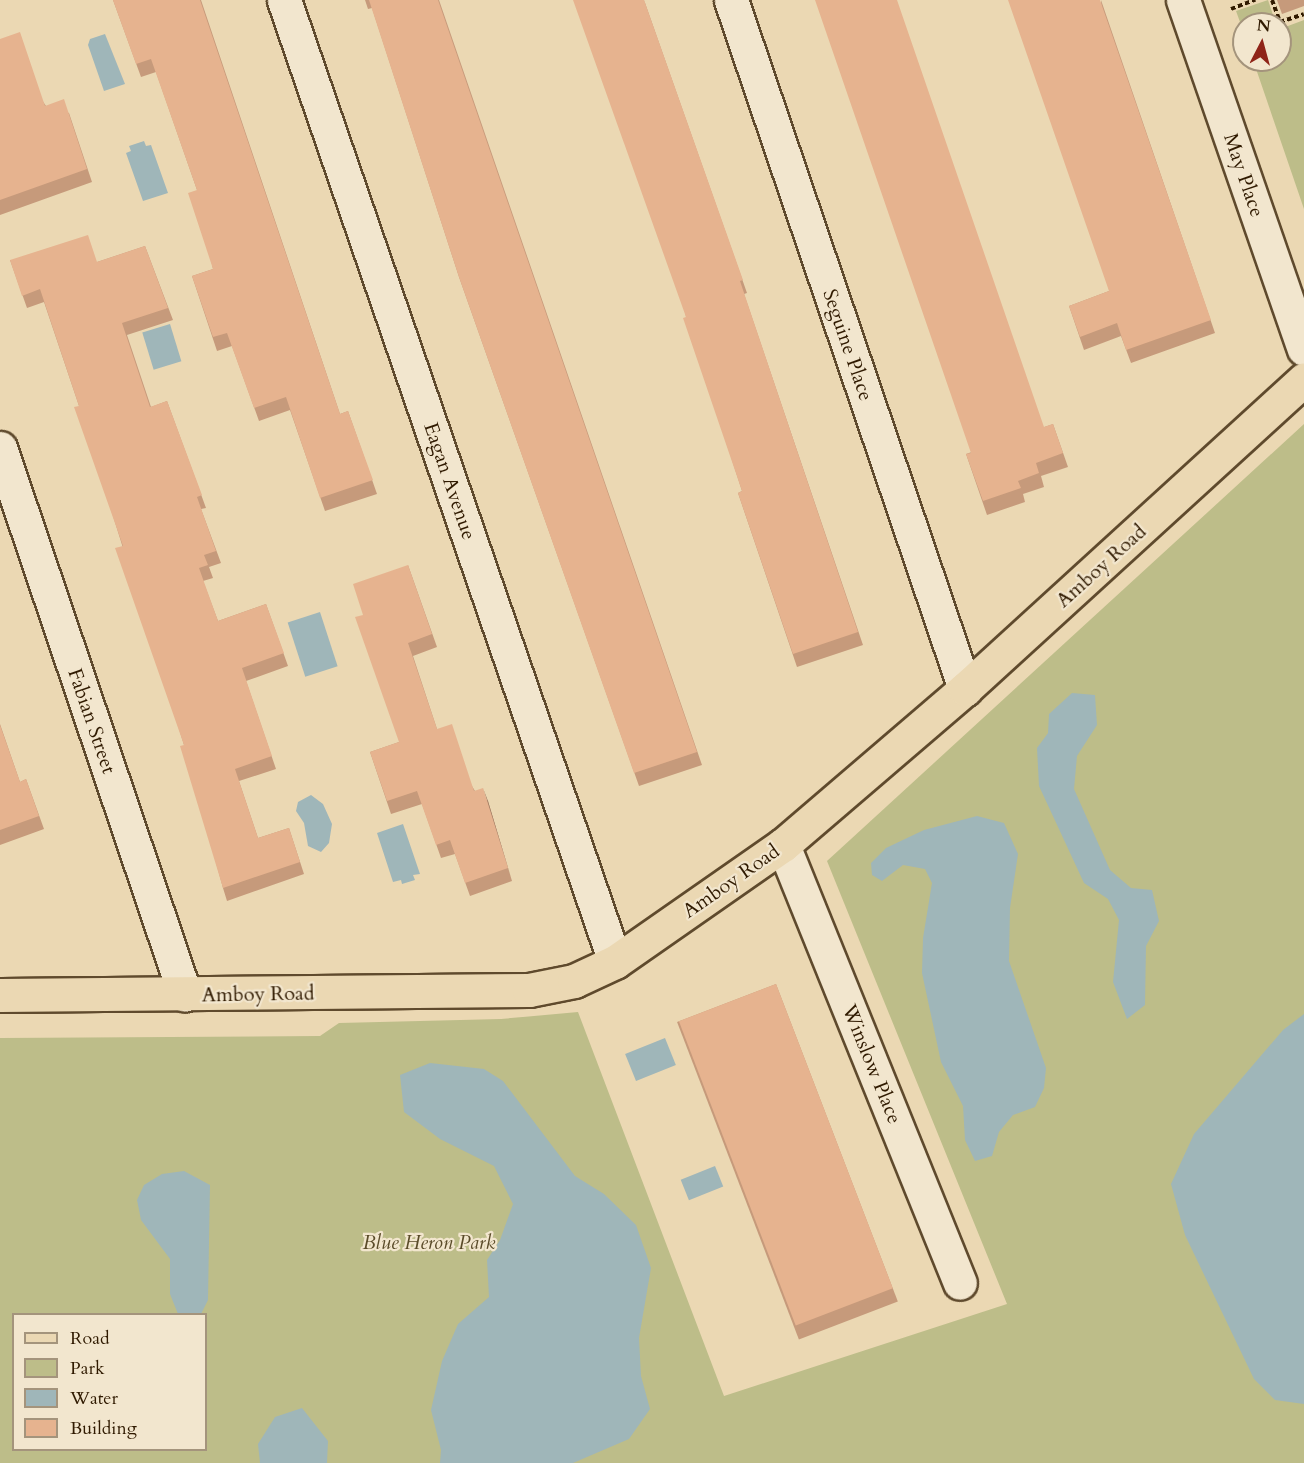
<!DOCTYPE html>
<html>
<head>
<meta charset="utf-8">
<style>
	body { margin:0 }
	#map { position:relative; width:1304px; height:1463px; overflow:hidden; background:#ebd8b3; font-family:Cardo,serif }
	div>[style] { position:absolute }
	.green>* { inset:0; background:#bdbd89 }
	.water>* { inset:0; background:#9fb6b9; transform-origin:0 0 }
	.path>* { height:4px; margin-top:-2px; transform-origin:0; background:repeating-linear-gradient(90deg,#301a00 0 4.5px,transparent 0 7.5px) }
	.roads { filter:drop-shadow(2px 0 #5f4a2d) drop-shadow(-2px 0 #5f4a2d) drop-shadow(0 2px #5f4a2d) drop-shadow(0 -2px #5f4a2d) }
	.minor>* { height:33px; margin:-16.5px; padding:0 16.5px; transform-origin:16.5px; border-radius:16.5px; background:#f2e6ce }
	.major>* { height:33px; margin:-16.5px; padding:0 16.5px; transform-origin:16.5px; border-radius:16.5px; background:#ebd8b3 }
	.wall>* { inset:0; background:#c69a7b; transform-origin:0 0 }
	.shaded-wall>* { inset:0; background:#a17d64 }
	.building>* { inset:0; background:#e6b38f; transform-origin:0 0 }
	span { translate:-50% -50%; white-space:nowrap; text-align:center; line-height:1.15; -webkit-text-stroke:4.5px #f2e6ce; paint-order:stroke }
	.street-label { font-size:20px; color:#301a00 }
	.park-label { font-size:20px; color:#5a4b29; font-style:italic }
	.legend { position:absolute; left:12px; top:1313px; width:195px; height:138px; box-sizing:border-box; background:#f2e6ce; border:2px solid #a4947c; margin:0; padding:8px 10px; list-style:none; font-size:18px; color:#301a00 }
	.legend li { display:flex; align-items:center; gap:12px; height:30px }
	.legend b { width:30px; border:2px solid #a4947c }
	.north { position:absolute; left:1232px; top:12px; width:60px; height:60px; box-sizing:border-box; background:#f2e6ce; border:2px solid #a4947c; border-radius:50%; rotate:6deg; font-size:16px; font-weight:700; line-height:24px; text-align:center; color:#301a00 }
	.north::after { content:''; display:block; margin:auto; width:21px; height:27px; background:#8f2418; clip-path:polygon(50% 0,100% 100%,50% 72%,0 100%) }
</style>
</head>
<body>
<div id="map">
	<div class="green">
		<i style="clip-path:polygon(1268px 0,1276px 24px,1244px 24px,1244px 33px,1236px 11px)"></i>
		<i style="clip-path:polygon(1304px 20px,1304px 209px,1253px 60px,1280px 60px,1280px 29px)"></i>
		<i style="clip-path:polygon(evenodd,1304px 424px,1304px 1463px,0 1463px,0 1038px,320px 1036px,339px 1023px,501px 1019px,578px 1012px,724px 1396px,1007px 1304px,827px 861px,1304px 424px,14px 1314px,206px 1314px,206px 1450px,14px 1450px,14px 1314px)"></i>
	</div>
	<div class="water">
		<i style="clip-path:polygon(105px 34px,125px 84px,104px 91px,88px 45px,90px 39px)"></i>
		<i style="clip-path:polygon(144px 141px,146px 146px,151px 145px,168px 193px,143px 201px,126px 153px,131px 151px,129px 146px)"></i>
		<i style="left:170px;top:324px;width:39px;height:29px;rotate:73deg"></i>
		<i style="left:320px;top:612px;width:57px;height:34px;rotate:72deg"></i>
		<i style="clip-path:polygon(1072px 693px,1095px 695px,1097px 725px,1077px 756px,1074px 789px,1110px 870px,1131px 888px,1152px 890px,1159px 921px,1146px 946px,1145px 1005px,1127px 1019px,1113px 982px,1119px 920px,1108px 899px,1084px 883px,1039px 786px,1037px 748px,1048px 733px,1049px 714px)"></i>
		<i style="clip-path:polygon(311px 795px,323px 804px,332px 824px,329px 843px,321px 852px,308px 846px,304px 823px,296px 811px,298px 802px)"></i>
		<i style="clip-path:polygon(977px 816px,1004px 823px,1018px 854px,1010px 908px,1009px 961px,1046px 1068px,1044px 1088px,1035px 1107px,1013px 1115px,999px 1132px,992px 1156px,975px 1161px,965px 1140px,963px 1106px,941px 1062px,922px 973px,923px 938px,932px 883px,925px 869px,903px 865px,882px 881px,872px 875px,871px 863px,886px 848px,924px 830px)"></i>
		<i style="clip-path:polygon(403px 824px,420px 874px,413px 875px,415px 880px,402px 884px,401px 880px,393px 882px,377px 833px)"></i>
		<i style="clip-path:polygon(1304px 1014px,1304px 1404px,1275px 1400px,1254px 1379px,1185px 1235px,1171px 1184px,1194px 1134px,1283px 1030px)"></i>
		<i style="left:665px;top:1038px;width:29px;height:43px;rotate:68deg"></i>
		<i style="clip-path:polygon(430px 1063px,484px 1069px,503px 1081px,575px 1176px,604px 1194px,636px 1225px,651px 1268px,639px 1338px,641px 1376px,650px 1409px,629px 1439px,573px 1463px,440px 1463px,441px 1450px,431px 1410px,442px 1361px,458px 1324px,489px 1297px,487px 1260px,500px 1240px,513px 1204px,494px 1166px,440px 1139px,404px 1112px,400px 1075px)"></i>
		<i style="left:715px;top:1166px;width:22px;height:37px;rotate:68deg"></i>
		<i style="clip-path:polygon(184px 1171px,210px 1185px,208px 1300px,201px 1314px,178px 1314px,170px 1294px,170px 1259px,141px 1220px,137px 1200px,144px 1185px,162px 1174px)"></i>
		<i style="clip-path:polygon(302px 1408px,328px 1441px,327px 1463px,260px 1463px,258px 1444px,275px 1417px)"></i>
	</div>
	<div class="path">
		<i style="left:1272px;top:0;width:23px;rotate:70deg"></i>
		<i style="left:1280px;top:22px;width:25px;rotate:-18deg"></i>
		<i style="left:1231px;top:9px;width:26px;rotate:-21deg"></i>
	</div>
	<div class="roads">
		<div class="minor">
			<i style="left:284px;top:0;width:1017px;rotate:71.01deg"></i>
			<i style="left:731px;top:0;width:728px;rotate:71.24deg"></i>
			<i style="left:1183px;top:0;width:369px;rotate:70.9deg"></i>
			<i style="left:0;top:448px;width:577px;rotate:71.31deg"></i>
			<i style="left:783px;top:845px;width:472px;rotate:68deg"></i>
		</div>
		<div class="major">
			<i style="left:0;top:995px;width:529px;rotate:-0.54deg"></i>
			<i style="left:529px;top:990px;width:46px;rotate:-11.3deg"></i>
			<i style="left:574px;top:981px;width:45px;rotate:-24.9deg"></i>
			<i style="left:615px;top:962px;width:205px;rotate:-34.9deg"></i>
			<i style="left:783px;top:845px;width:240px;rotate:-40.6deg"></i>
			<i style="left:965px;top:689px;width:459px;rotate:-42.4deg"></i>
		</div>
	</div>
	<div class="wall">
		<i style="clip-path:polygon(113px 0,201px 0,340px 414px,348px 411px,377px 494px,325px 511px,290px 410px,259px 421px,232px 346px,217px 351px,192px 276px,213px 269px,197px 190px,156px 72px,141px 77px)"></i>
		<i style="clip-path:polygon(365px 0,439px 0,702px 765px,639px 786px,459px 277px,372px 8px,368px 9px)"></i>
		<i style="clip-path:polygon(644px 0,747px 293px,744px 294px,863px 645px,797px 667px,738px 493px,742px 491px,686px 317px)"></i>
		<i style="clip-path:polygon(1101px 0,1215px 333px,1131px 363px,1121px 336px,1084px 350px,1069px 306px,1109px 291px)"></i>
		<i style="clip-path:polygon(1277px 0,1304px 0,1304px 6px,1282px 14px)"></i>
		<i style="clip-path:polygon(0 39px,46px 106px,69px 113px,92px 182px,0 215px)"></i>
		<i style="clip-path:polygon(145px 246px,173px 320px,127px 335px,151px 407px,167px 401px,206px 508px,201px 509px,221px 563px,209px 567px,213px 578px,203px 581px,218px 621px,266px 604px,288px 666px,246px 681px,276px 769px,239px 781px,258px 838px,289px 828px,304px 874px,227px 901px,223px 888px,184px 745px,79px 406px,44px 302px,27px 308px,10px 260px,97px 262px)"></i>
		<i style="clip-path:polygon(1053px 424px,1068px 467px,1041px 476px,1044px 487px,1023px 494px,1025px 502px,987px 515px,966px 454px)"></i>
		<i style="clip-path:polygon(408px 565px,437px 647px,413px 656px,437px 729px,475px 791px,488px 801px,512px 881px,470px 896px,455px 854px,441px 858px,422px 804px,391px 814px,370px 752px,399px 742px)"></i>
		<i style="clip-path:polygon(0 724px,20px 782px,26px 779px,44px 829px,0 845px)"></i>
		<i style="left:776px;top:984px;width:340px;height:106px;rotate:69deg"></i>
	</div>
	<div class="shaded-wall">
		<i style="clip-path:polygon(483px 788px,488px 801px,512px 881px,508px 868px)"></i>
	</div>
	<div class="building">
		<i style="clip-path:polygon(113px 0,200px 0,340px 414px,348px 411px,373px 480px,320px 498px,286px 397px,254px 408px,227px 333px,213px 337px,192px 276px,213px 269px,188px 193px,197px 190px,151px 59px,136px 64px)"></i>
		<i style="clip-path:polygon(369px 0,438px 0,697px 752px,634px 773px,459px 277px)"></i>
		<i style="clip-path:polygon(573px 0,644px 0,743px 280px,740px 281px,858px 632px,793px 654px,738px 493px,742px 491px,683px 318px,686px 317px)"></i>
		<i style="clip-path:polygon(815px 0,897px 0,1044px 427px,1053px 424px,1063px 453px,1036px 463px,1039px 473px,1018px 481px,1021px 488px,983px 501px,966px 454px,971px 453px)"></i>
		<i style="clip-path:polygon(1008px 0,1100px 0,1211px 320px,1126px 350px,1117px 323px,1080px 337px,1069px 306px,1109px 291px)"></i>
		<i style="clip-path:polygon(20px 32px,45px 106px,64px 99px,87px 169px,0 200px,0 39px)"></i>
		<i style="clip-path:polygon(88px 235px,97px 262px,145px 246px,168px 308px,122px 323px,150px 407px,167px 401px,202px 495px,197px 497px,216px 551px,204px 555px,208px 565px,199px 568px,218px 621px,266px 604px,284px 653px,242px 668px,272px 756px,235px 769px,258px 838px,289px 828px,300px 862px,223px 888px,180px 746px,184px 745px,115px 548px,123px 546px,74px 407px,79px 406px,40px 289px,22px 296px,10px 260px)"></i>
		<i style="clip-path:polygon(408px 565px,432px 634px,408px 643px,437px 729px,452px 724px,474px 791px,483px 788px,508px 868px,465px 883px,450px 840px,436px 845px,417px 791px,387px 801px,370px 752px,399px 742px,355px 617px,363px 615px,353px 584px)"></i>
		<i style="clip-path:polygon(0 725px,20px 782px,26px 779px,39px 816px,0 830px)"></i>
		<i style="left:776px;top:984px;width:326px;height:104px;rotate:69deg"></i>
	</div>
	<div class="street-label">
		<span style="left:1244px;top:175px;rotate:71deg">May Place</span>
		<span style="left:848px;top:345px;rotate:71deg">Seguine Place</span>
		<span style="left:450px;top:481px;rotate:71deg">Eagan Avenue</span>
		<span style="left:1101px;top:566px;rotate:-42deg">Amboy Road</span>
		<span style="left:92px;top:721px;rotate:71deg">Fabian Street</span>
		<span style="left:731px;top:881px;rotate:-35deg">Amboy Road</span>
		<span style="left:258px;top:994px;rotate:-1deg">Amboy Road</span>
		<span style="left:872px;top:1064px;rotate:68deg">Winslow Place</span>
	</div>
	<div class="park-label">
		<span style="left:429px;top:1242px">Blue Heron Park</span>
	</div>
	<ul class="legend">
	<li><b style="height:8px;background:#ebd8b3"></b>Road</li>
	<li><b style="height:16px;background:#bdbd89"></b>Park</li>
	<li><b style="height:16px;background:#9fb6b9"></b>Water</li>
	<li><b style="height:16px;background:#e6b38f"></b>Building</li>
	</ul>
	<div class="north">N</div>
</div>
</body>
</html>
